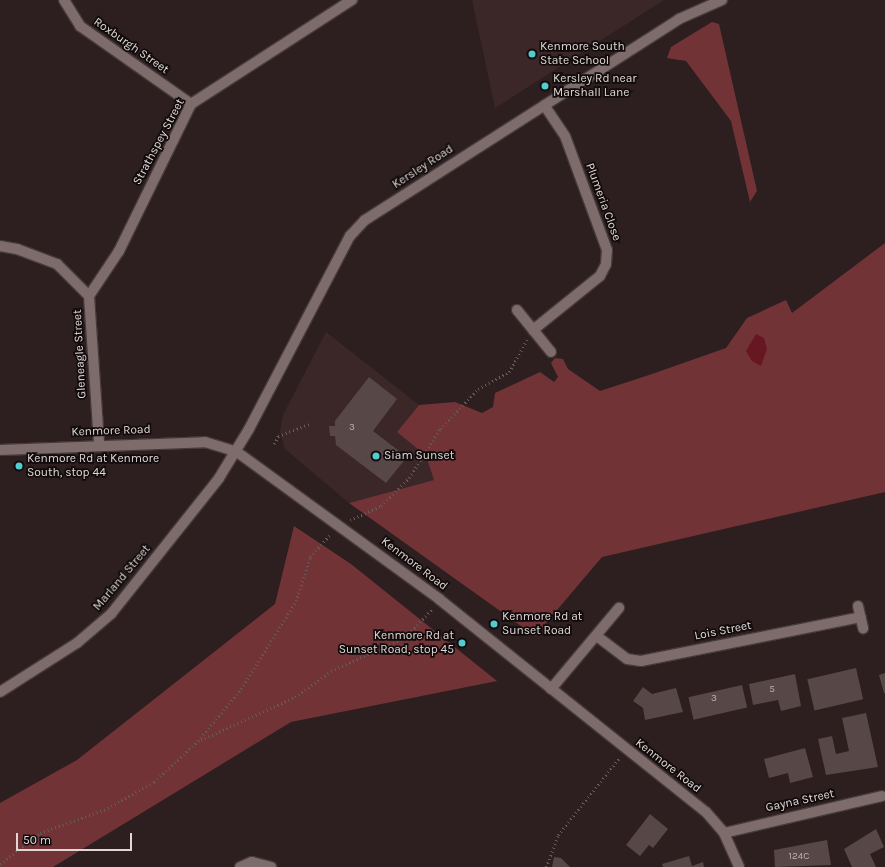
<!DOCTYPE html>
<html>
<head>
<meta charset="utf-8">
<style>
	body { margin:0 }
	#map { position:relative; width:885px; height:867px; overflow:hidden; background:#2d1f1f; font-family:Karla,sans-serif }
	div>[style] { position:absolute }
	.built>* { inset:0; background:#3b2727 }
	.green>* { inset:0; background:#723336 }
	.water>* { inset:0; background:#661721 }
	.building>* { inset:0; background:#574747; transform-origin:0 0 }
	.path>* { height:2.5px; margin-top:-1.25px; transform-origin:0; background:repeating-linear-gradient(90deg,#665a5a 0 1px,transparent 0 4px) }
	.roads { filter:drop-shadow(1px 0 #463a3a) drop-shadow(-1px 0 #463a3a) drop-shadow(0 1px #463a3a) drop-shadow(0 -1px #463a3a) }
	.minor>* { height:10px; margin:-5px; padding:0 5px; transform-origin:5px; border-radius:5px; background:#7e6c6c }
	.dots>* { width:11px; height:11px; translate:-50% -50%; box-sizing:border-box; border:2px solid #110b0b; border-radius:50% }
	span { translate:-50% -50%; white-space:nowrap; text-align:center; line-height:1.15; -webkit-text-stroke:3.5px #110b0b; paint-order:stroke }
	.number-label { font-size:10px; color:#beb2b2 }
	.number-label span { -webkit-text-stroke-width:0 }
	.street-label { font-size:12px; color:#e0d6d6 }
	.poi-label { font-size:12px; color:#e0d6d6 }
	.left { translate:0 -50%; text-align:left }
	.right { translate:-100% -50%; text-align:right }
	.scale { position:absolute; left:16px; top:833px; width:116px; height:18px; box-sizing:border-box; border:2px solid #e0d6d6; border-top:0; padding-left:5px; font-size:12px; line-height:14px; white-space:nowrap; color:#e0d6d6; -webkit-text-stroke:3px #110b0b; paint-order:stroke }
</style>
</head>
<body>
<div id="map">
	<div class="built">
		<i style="clip-path:polygon(472px 0,664px 0,495px 108px)"></i>
		<i style="clip-path:polygon(326px 332px,419px 405px,397px 432px,426px 456px,434px 480px,349px 503px,285px 449px,280px 431px,283px 415px)"></i>
	</div>
	<div class="green">
		<i style="clip-path:polygon(712px 22px,719px 24px,757px 191px,750px 202px,731px 121px,686px 61px,667px 58px,671px 47px)"></i>
		<i style="clip-path:polygon(885px 243px,885px 492px,602px 557px,535px 636px,349px 503px,434px 480px,426px 456px,397px 432px,419px 405px,455px 402px,482px 413px,493px 407px,495px 393px,540px 372px,554px 382px,558px 377px,551px 363px,555px 358px,563px 359px,568px 369px,600px 391px,652px 374px,726px 348px,747px 318px,786px 300px,792px 313px)"></i>
		<i style="clip-path:polygon(294px 526px,351px 564px,497px 681px,291px 722px,53px 867px,0 867px,0 803px,77px 760px,275px 604px)"></i>
	</div>
	<div class="water">
		<i style="clip-path:polygon(756px 334px,764px 338px,767px 349px,761px 366px,752px 361px,746px 351px)"></i>
	</div>
	<div class="building">
		<i style="clip-path:polygon(369px 377px,397px 399px,373px 431px,407px 457px,386px 483px,336px 445px,335px 436px,330px 436px,329px 426px,335px 426px,335px 421px)"></i>
		<i style="left:856px;top:668px;width:32px;height:50px;rotate:77deg"></i>
		<i style="clip-path:polygon(885px 673px,885px 693px,884px 693px,879px 675px)"></i>
		<i style="clip-path:polygon(795px 674px,801px 706px,781px 711px,778px 700px,753px 705px,749px 684px)"></i>
		<i style="left:742px;top:685px;width:23px;height:55px;rotate:77deg"></i>
		<i style="clip-path:polygon(643px 687px,652px 694px,676px 688px,683px 712px,645px 720px,643px 708px,633px 701px)"></i>
		<i style="clip-path:polygon(866px 713px,878px 767px,826px 775px,818px 739px,832px 736px,836px 754px,849px 751px,842px 718px)"></i>
		<i style="clip-path:polygon(805px 748px,813px 777px,790px 783px,788px 773px,769px 778px,764px 759px)"></i>
		<i style="clip-path:polygon(650px 814px,668px 829px,653px 848px,649px 845px,640px 856px,626px 845px)"></i>
		<i style="clip-path:polygon(876px 829px,884px 847px,870px 854px,876px 867px,852px 867px,844px 849px)"></i>
		<i style="clip-path:polygon(827px 840px,831px 865px,775px 867px,774px 850px)"></i>
		<i style="clip-path:polygon(689px 856px,692px 866px,703px 862px,704px 867px,663px 867px,662px 864px)"></i>
		<i style="clip-path:polygon(554px 857px,561px 858px,570px 867px,552px 867px)"></i>
	</div>
	<div class="path">
		<i style="left:274px;top:444px;width:9px;rotate:-63deg"></i>
		<i style="left:278px;top:436px;width:34px;rotate:-21deg"></i>
		<i style="left:350px;top:520px;width:34px;rotate:-24deg"></i>
		<i style="left:381px;top:506px;width:40px;rotate:-45deg"></i>
		<i style="left:409px;top:478px;width:58px;rotate:-57.7deg"></i>
		<i style="left:440px;top:429px;width:55px;rotate:-46.5deg"></i>
		<i style="left:478px;top:389px;width:35px;rotate:-29deg"></i>
		<i style="left:509px;top:372px;width:37px;rotate:-61deg"></i>
		<i style="left:201px;top:740px;width:103px;rotate:-24.6deg"></i>
		<i style="left:295px;top:697px;width:44px;rotate:-35.8deg"></i>
		<i style="left:331px;top:671px;width:82px;rotate:-24.4deg"></i>
		<i style="left:406px;top:637px;width:38px;rotate:-47deg"></i>
		<i style="left:0;top:864px;width:51px;rotate:-37.8deg"></i>
		<i style="left:40px;top:833px;width:68px;rotate:-19.8deg"></i>
		<i style="left:104px;top:810px;width:57px;rotate:-29.2deg"></i>
		<i style="left:154px;top:782px;width:60px;rotate:-43deg"></i>
		<i style="left:198px;top:741px;width:67px;rotate:-50.4deg"></i>
		<i style="left:241px;top:689px;width:104px;rotate:-58deg"></i>
		<i style="left:296px;top:601px;width:46px;rotate:-72.3deg"></i>
		<i style="left:310px;top:557px;width:30px;rotate:-48deg"></i>
		<i style="left:546px;top:867px;width:34px;rotate:-69deg"></i>
		<i style="left:558px;top:835px;width:100px;rotate:-51.5deg"></i>
	</div>
	<div class="roads">
		<div class="minor">
			<i style="left:64px;top:0;width:31px;rotate:58deg"></i>
			<i style="left:80px;top:26px;width:136px;rotate:35.1deg"></i>
			<i style="left:0;top:246px;width:17px;rotate:10deg"></i>
			<i style="left:17px;top:249px;width:43px;rotate:20.6deg"></i>
			<i style="left:57px;top:264px;width:45px;rotate:45deg"></i>
			<i style="left:89px;top:296px;width:148px;rotate:86.1deg"></i>
			<i style="left:89px;top:296px;width:54px;rotate:-56.3deg"></i>
			<i style="left:119px;top:251px;width:164px;rotate:-63.9deg"></i>
			<i style="left:191px;top:104px;width:192px;rotate:-32.9deg"></i>
			<i style="left:517px;top:310px;width:54px;rotate:51deg"></i>
			<i style="left:533px;top:330px;width:86px;rotate:-38.9deg"></i>
			<i style="left:600px;top:276px;width:13px;rotate:-63deg"></i>
			<i style="left:606px;top:264px;width:14px;rotate:-86deg"></i>
			<i style="left:607px;top:250px;width:121px;rotate:-110.2deg"></i>
			<i style="left:565px;top:136px;width:37px;rotate:-124deg"></i>
			<i style="left:0;top:450px;width:205px;rotate:-2.2deg"></i>
			<i style="left:205px;top:442px;width:34px;rotate:17deg"></i>
			<i style="left:237px;top:452px;width:250px;rotate:36deg"></i>
			<i style="left:439px;top:599px;width:342px;rotate:38.6deg"></i>
			<i style="left:706px;top:812px;width:28px;rotate:49deg"></i>
			<i style="left:724px;top:833px;width:37px;rotate:66deg"></i>
			<i style="left:858px;top:606px;width:23px;rotate:77deg"></i>
			<i style="left:598px;top:637px;width:36px;rotate:37deg"></i>
			<i style="left:627px;top:659px;width:14px;rotate:8deg"></i>
			<i style="left:641px;top:661px;width:224px;rotate:-11.3deg"></i>
			<i style="left:551px;top:689px;width:106px;rotate:-50deg"></i>
			<i style="left:0;top:692px;width:91px;rotate:-32.5deg"></i>
			<i style="left:77px;top:643px;width:45px;rotate:-40.5deg"></i>
			<i style="left:111px;top:614px;width:174px;rotate:-51.5deg"></i>
			<i style="left:219px;top:478px;width:57px;rotate:-58.5deg"></i>
			<i style="left:249px;top:429px;width:218px;rotate:-62.4deg"></i>
			<i style="left:350px;top:236px;width:22px;rotate:-47deg"></i>
			<i style="left:365px;top:220px;width:373px;rotate:-32.6deg"></i>
			<i style="left:679px;top:19px;width:47px;rotate:-23.8deg"></i>
			<i style="left:724px;top:833px;width:162px;rotate:-13.2deg"></i>
			<i style="left:240px;top:867px;width:13px;rotate:-23deg"></i>
			<i style="left:252px;top:862px;width:20px;rotate:15deg"></i>
		</div>
	</div>
	<div class="dots">
		<i style="left:532px;top:54px;background:#52ccd1"></i>
		<i style="left:545px;top:86px;background:#52ccd1"></i>
		<i style="left:376px;top:456px;background:#52ccd1"></i>
		<i style="left:19px;top:466px;background:#52ccd1"></i>
		<i style="left:494px;top:624px;background:#52ccd1"></i>
		<i style="left:462px;top:643px;background:#52ccd1"></i>
	</div>
	<div class="number-label">
		<span style="left:352px;top:428px">3</span>
		<span style="left:772px;top:690px">5</span>
		<span style="left:714px;top:699px">3</span>
		<span style="left:799px;top:857px">124C</span>
	</div>
	<div class="street-label">
		<span style="left:131px;top:46px;rotate:35deg">Roxburgh Street</span>
		<span style="left:159px;top:142px;rotate:-62deg">Strathspey Street</span>
		<span style="left:423px;top:167px;rotate:-33deg">Kersley Road</span>
		<span style="left:603px;top:202px;rotate:70deg">Plumeria Close</span>
		<span style="left:80px;top:354px;rotate:-93deg">Gleneagle Street</span>
		<span style="left:111px;top:431px;rotate:-2deg">Kenmore Road</span>
		<span style="left:414px;top:564px;rotate:37deg">Kenmore Road</span>
		<span style="left:122px;top:578px;rotate:-50deg">Marland Street</span>
		<span style="left:723px;top:631px;rotate:-11deg">Lois Street</span>
		<span style="left:668px;top:766px;rotate:38deg">Kenmore Road</span>
		<span style="left:800px;top:801px;rotate:-12deg">Gayna Street</span>
	</div>
	<div class="poi-label">
		<span class="left" style="left:540px;top:54px">Kenmore South<br>State School</span>
		<span class="left" style="left:553px;top:86px">Kersley Rd near<br>Marshall Lane</span>
		<span class="left" style="left:384px;top:456px">Siam Sunset</span>
		<span class="left" style="left:27px;top:466px">Kenmore Rd at Kenmore<br>South, stop 44</span>
		<span class="left" style="left:502px;top:624px">Kenmore Rd at<br>Sunset Road</span>
		<span class="right" style="left:454px;top:643px">Kenmore Rd at<br>Sunset Road, stop 45</span>
	</div>
	<div class="scale">50 m</div>
</div>
</body>
</html>
